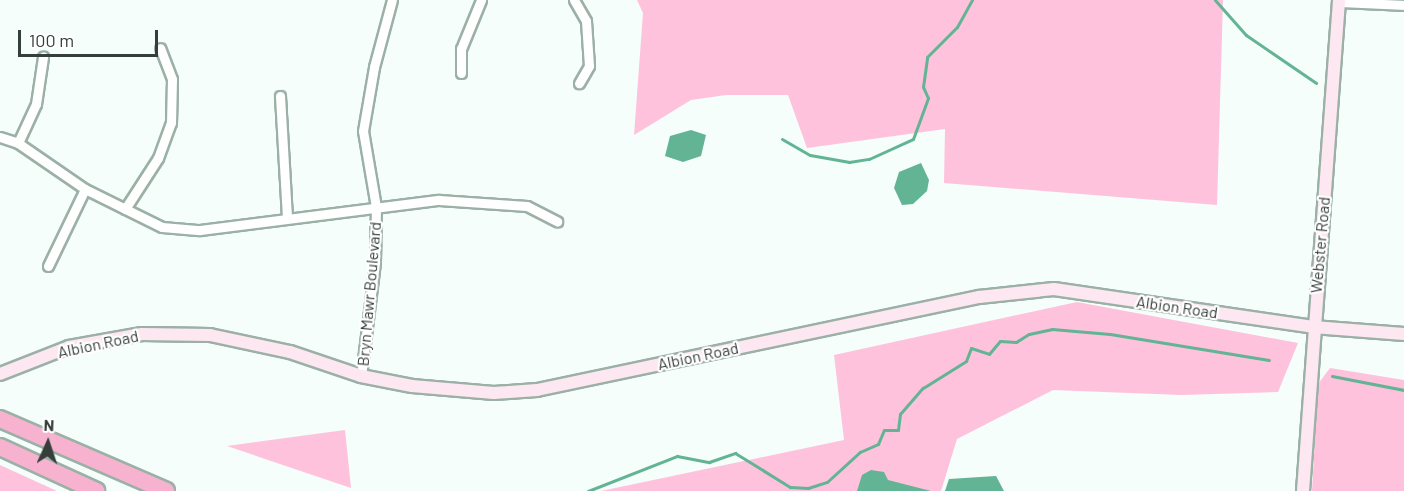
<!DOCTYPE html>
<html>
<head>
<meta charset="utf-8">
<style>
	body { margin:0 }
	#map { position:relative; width:1404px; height:491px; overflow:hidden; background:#f5fefa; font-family:Barlow,sans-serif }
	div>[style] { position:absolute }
	.green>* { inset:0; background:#fec2dc }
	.water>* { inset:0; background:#62b494 }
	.stream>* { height:3px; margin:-1.5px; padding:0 1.5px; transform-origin:1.5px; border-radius:1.5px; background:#62b494 }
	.roads { filter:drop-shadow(2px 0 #9bb0a6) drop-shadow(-2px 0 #9bb0a6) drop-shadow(0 2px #9bb0a6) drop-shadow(0 -2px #9bb0a6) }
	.street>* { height:9px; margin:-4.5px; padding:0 4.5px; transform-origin:4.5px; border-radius:4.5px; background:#fff }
	.secondary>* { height:12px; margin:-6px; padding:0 6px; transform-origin:6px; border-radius:6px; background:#fde8f1 }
	.highway>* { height:16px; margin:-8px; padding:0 8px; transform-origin:8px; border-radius:8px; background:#f7b2d0 }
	span { translate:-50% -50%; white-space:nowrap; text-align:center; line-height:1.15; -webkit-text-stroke:4.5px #fff; paint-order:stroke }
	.street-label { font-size:16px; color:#353e3a }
	.north { position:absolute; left:18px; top:413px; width:60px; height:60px; -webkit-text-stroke:4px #fff; paint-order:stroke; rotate:3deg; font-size:16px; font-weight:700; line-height:24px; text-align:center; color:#353e3a }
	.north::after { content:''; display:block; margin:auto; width:21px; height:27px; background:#353e3a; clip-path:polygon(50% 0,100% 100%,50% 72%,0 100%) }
	.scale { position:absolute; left:18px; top:30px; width:140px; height:27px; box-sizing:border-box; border:3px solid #353e3a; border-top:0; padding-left:8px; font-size:18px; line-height:21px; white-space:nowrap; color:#353e3a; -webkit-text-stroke:4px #fff; paint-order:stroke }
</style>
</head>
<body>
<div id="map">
	<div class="green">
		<i style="clip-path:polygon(637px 0,1223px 0,1217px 205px,944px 183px,945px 129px,807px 148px,788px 95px,726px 95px,691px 100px,634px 135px,643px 13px)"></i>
		<i style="clip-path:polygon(1077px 302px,1298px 343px,1278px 392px,1181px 395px,1053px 390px,957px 439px,941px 491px,601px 491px,844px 440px,834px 355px)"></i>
		<i style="clip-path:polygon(1330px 368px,1404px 380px,1404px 491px,1312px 491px,1318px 384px)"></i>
		<i style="clip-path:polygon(345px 430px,351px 488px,227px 446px)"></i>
		<i style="clip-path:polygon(0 465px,57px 491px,0 491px)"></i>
	</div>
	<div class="water">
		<i style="clip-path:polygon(691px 130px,706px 135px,701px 156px,683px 162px,665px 156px,670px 136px)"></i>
		<i style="clip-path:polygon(921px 163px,929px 180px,927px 191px,913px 204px,902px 205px,894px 188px,899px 172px)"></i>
		<i style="clip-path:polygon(871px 470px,884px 472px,888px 480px,931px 491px,857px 491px,862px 475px)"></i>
		<i style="clip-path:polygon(996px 476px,1004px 491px,945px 491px,949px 479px)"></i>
	</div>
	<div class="stream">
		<i style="left:1215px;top:0;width:47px;rotate:48.5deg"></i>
		<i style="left:1246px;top:35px;width:85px;rotate:34.4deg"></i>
		<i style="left:782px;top:139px;width:32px;rotate:30deg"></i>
		<i style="left:810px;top:155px;width:40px;rotate:10deg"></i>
		<i style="left:849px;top:162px;width:20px;rotate:-9deg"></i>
		<i style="left:869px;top:159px;width:48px;rotate:-24.4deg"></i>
		<i style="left:913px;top:139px;width:44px;rotate:-69.9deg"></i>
		<i style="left:928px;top:98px;width:12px;rotate:-114deg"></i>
		<i style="left:923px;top:87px;width:30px;rotate:-82deg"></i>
		<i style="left:927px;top:57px;width:42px;rotate:-45deg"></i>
		<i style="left:957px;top:27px;width:31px;rotate:-61deg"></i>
		<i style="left:1332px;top:376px;width:73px;rotate:11deg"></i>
		<i style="left:588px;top:491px;width:96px;rotate:-21.5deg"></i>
		<i style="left:677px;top:456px;width:33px;rotate:11deg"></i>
		<i style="left:709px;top:462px;width:28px;rotate:-19deg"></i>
		<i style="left:735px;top:453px;width:65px;rotate:31.7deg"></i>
		<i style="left:790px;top:487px;width:18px;rotate:3deg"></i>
		<i style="left:808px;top:488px;width:20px;rotate:-18deg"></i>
		<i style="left:827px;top:482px;width:45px;rotate:-42.3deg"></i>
		<i style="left:860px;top:452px;width:20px;rotate:-24deg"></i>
		<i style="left:878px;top:444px;width:15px;rotate:-67deg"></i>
		<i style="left:884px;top:430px;width:14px"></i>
		<i style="left:898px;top:430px;width:16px;rotate:-83deg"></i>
		<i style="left:900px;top:414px;width:35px;rotate:-49deg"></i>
		<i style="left:923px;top:388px;width:51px;rotate:-32.1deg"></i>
		<i style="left:966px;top:361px;width:14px;rotate:-69deg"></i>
		<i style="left:971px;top:348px;width:19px;rotate:18deg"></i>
		<i style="left:989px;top:354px;width:17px;rotate:-50deg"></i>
		<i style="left:1000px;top:341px;width:16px;rotate:4deg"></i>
		<i style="left:1016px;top:342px;width:15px;rotate:-32deg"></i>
		<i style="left:1029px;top:334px;width:24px;rotate:-12deg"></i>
		<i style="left:1052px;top:329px;width:58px;rotate:4.9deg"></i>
		<i style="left:1110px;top:334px;width:161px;rotate:9.3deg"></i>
	</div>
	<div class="roads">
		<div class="street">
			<i style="left:574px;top:0;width:24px;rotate:60deg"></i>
			<i style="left:586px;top:21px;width:45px;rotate:86.2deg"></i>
			<i style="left:589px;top:66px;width:20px;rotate:120deg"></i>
			<i style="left:1339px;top:2px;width:65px;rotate:2.6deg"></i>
			<i style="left:461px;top:73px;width:24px;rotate:-90deg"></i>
			<i style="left:461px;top:49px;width:53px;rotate:-67.8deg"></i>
			<i style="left:280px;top:96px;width:120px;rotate:86.7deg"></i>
			<i style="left:0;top:137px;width:19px;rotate:18deg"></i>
			<i style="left:18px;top:143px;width:81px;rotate:34.5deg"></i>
			<i style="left:85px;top:189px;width:86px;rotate:26.3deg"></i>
			<i style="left:162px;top:227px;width:38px;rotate:5deg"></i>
			<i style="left:200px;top:230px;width:241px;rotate:-7.2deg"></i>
			<i style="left:439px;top:200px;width:88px;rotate:3.9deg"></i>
			<i style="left:527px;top:206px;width:34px;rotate:27deg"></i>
			<i style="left:18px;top:143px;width:43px;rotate:-65.2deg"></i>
			<i style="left:36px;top:104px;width:48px;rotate:-81.5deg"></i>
			<i style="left:125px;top:209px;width:61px;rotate:-57.1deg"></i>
			<i style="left:158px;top:158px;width:37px;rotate:-70deg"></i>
			<i style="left:171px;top:123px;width:44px;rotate:-88.7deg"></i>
			<i style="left:172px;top:79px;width:33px;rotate:-111deg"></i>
			<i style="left:48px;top:266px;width:85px;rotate:-64.3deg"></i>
			<i style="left:361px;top:376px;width:115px;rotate:-83deg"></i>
			<i style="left:375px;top:262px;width:55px;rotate:-89deg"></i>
			<i style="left:376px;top:207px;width:77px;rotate:-99.7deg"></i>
			<i style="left:363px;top:131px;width:65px;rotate:-80.2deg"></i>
			<i style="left:374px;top:67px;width:69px;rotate:-75deg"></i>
		</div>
		<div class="secondary">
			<i style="left:0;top:374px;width:74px;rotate:-21.4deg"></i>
			<i style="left:69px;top:347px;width:74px;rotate:-10.1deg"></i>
			<i style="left:142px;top:334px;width:68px;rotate:0.8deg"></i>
			<i style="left:210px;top:335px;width:82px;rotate:12deg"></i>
			<i style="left:290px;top:352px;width:75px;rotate:18.7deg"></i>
			<i style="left:361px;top:376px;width:52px;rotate:11.1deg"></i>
			<i style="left:412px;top:386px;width:82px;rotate:4.9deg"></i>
			<i style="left:494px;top:393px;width:43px;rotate:-4deg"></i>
			<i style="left:537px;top:390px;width:452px;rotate:-11.9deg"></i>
			<i style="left:979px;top:297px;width:75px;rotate:-6.1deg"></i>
			<i style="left:1054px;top:289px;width:262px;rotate:8.3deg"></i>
			<i style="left:1313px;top:327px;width:91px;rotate:4.4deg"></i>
			<i style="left:1303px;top:491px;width:492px;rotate:-85.8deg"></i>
		</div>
		<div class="highway">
			<i style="left:0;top:419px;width:181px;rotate:23.4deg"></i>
			<i style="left:0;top:447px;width:106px;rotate:24.6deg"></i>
		</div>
	</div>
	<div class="street-label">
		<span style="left:1320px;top:245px;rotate:-85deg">Webster Road</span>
		<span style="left:369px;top:294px;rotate:-85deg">Bryn Mawr Boulevard</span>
		<span style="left:1177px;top:307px;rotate:8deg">Albion Road</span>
		<span style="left:98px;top:344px;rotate:-12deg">Albion Road</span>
		<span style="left:698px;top:356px;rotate:-12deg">Albion Road</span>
	</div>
	<div class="north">N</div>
	<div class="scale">100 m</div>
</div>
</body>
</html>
